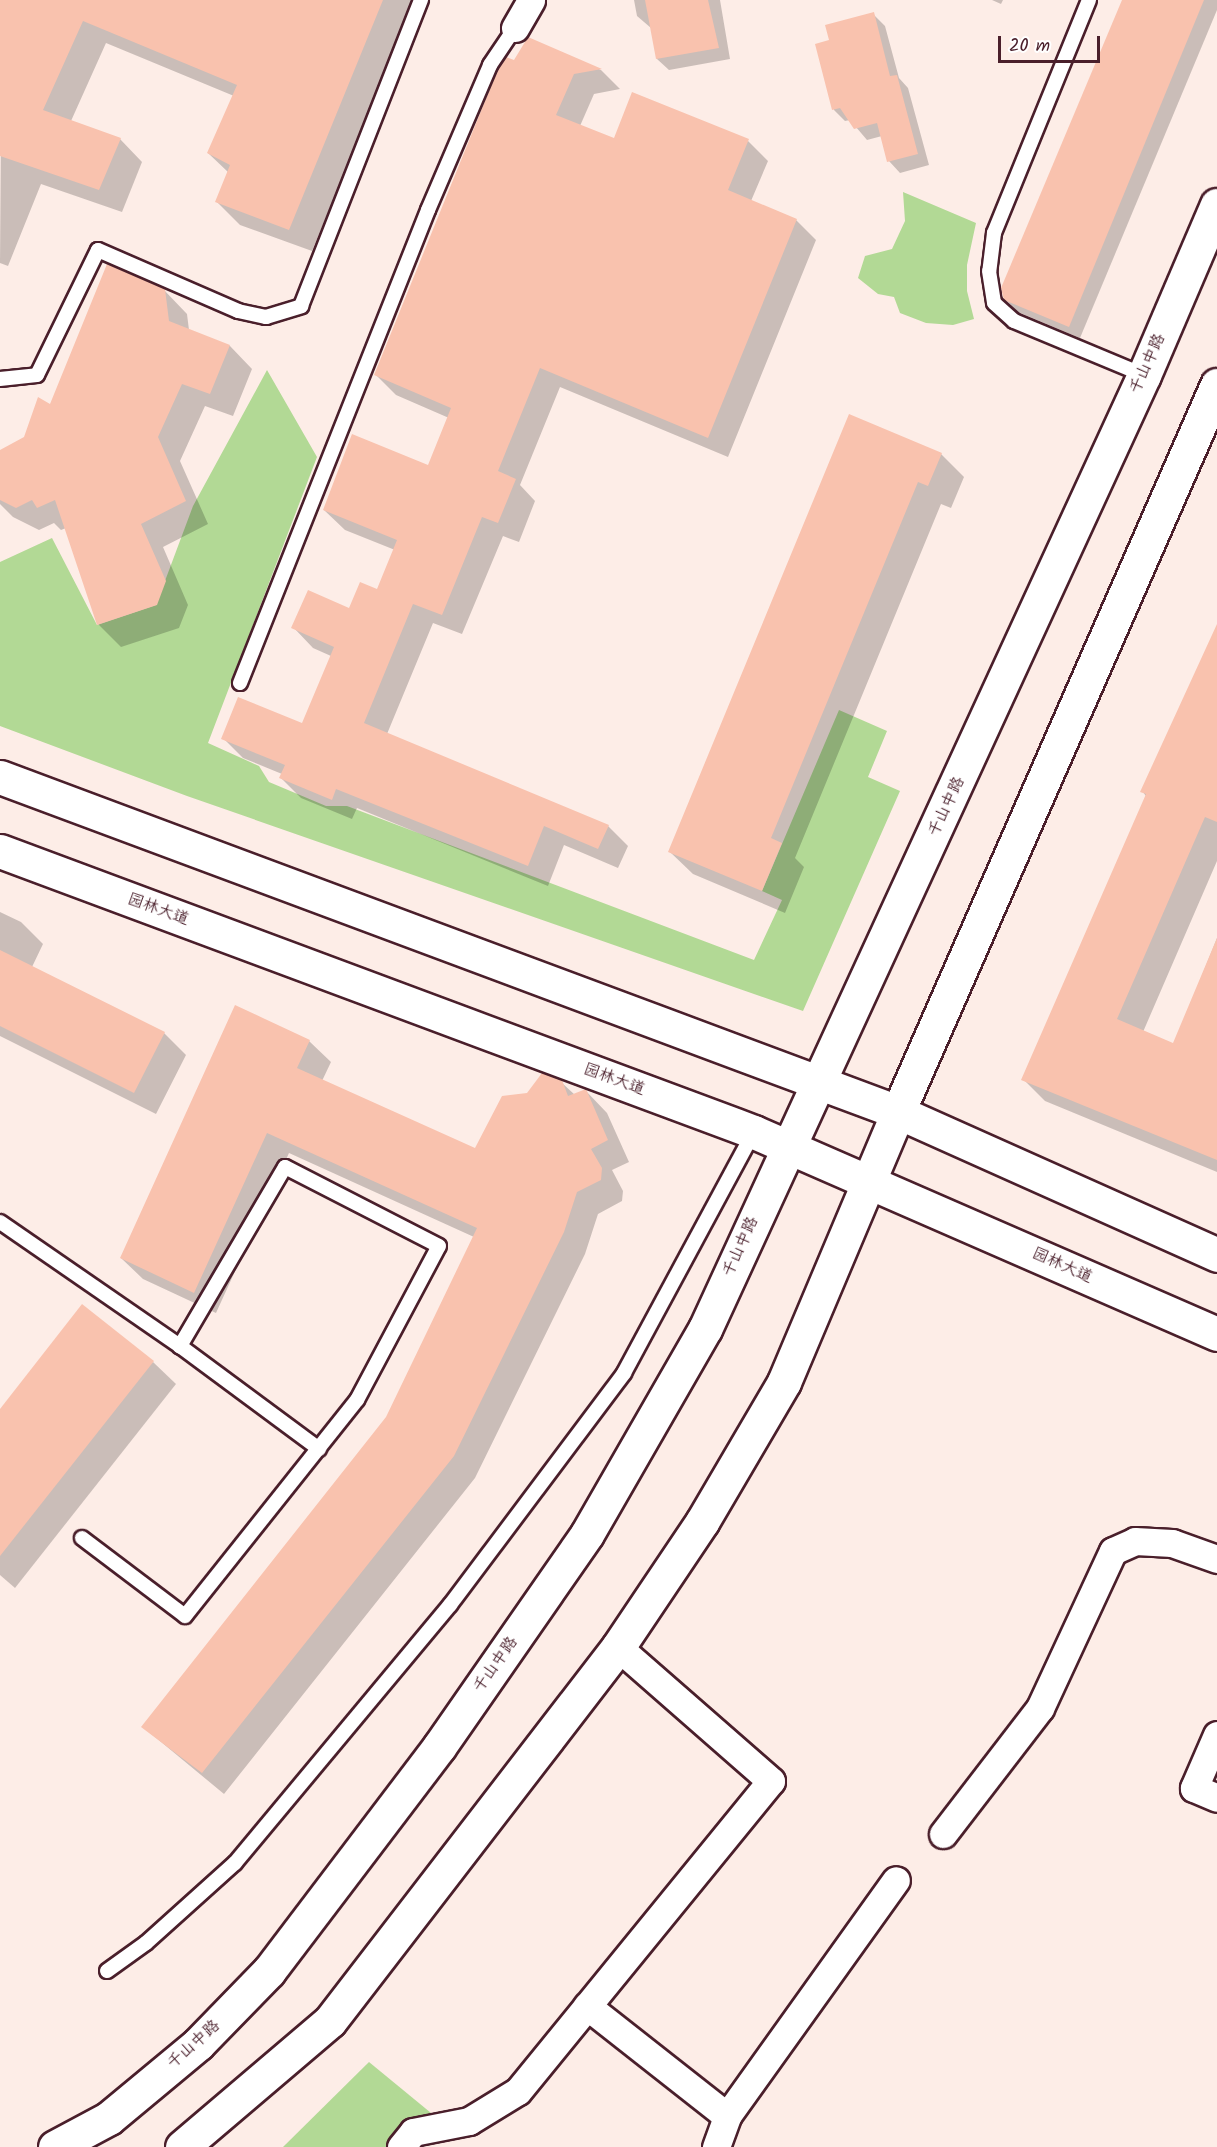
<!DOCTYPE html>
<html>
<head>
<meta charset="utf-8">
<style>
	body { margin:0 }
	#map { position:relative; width:1217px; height:2147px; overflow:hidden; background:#fdede7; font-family:Kalam,"LXGW WenKai TC",sans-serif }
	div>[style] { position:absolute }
	.green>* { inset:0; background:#b2d995 }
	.shadow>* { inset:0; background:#0003 }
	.building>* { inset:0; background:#f9c2ae }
	.roads { filter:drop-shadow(2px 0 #4a1f2b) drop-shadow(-2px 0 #4a1f2b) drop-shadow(0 2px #4a1f2b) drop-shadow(0 -2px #4a1f2b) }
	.lane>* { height:14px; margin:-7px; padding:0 7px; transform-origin:7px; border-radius:7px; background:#fff }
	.street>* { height:27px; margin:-13.5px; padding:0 13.5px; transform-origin:13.5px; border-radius:13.5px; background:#fff }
	.primary>* { height:33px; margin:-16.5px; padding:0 16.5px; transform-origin:16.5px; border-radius:16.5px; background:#fff }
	span { translate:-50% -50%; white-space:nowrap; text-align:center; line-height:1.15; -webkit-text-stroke:5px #fff; paint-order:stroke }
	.street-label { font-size:16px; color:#4a1f2b }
	.scale { position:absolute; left:998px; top:36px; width:102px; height:27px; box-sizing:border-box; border:3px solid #4a1f2b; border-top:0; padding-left:8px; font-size:18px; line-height:21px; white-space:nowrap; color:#4a1f2b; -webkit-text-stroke:4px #fff; paint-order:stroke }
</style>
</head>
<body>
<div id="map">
	<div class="green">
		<i style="clip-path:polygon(903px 192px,976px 223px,967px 265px,967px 291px,974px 319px,953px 325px,926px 323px,900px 313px,894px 297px,878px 294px,858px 278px,865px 256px,892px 249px,905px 221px)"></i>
		<i style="clip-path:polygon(267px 370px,317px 457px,208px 743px,259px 766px,269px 782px,326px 806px,347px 806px,754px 960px,782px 900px,762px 891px,839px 710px,887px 731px,868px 777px,900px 791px,803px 1011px,187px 796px,0 726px,0 562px,52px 538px,97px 625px,156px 605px,193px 506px)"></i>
		<i style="clip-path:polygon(369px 2062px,442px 2122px,419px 2147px,283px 2147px)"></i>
	</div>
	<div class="shadow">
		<i style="clip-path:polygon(2px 0,415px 0,312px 251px,240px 225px,217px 202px,229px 173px,208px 153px,234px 96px,106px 43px,71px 121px,120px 139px,142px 162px,122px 212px,41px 184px,8px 266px,0 263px)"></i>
		<i style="clip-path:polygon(634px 0,720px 0,730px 59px,669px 70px,657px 59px,651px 28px,637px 16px)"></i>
		<i style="clip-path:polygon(992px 0,1003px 0,1001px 4px)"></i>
		<i style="clip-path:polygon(1123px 0,1217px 0,1217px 10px,1080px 338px,1018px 312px,1006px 300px)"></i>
		<i style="clip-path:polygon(873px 14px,885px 26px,899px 78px,908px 88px,929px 165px,900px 173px,889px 161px,882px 136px,867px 140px,850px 120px,845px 121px,834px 110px,817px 45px,831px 41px)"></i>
		<i style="clip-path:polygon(528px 39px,601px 70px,620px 89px,594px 94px,580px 126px,615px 140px,748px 141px,768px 161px,751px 201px,796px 220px,816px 240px,728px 457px,560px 387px,520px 485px,535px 501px,519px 542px,503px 536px,462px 634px,433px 623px,387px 734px,608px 826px,628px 846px,618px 868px,564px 845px,548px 886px,357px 808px,352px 819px,301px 798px,281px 778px,282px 774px,243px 758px,223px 738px,303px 725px,331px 656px,313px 648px,293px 627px,350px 610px,378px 591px,395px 550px,345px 530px,324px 510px,429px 467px,449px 418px,396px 395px,376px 375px,514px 62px)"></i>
		<i style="clip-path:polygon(164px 290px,187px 314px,189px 330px,230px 346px,252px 369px,233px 416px,205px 406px,180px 461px,208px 524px,163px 547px,188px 605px,179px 628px,121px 647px,98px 624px,66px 528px,61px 530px,54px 523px,39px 530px,13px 517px,0 504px,0 452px,25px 438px)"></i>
		<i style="clip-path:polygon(850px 416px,941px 454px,964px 477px,951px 508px,941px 504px,795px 858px,804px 867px,785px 913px,693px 874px,670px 852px)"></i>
		<i style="clip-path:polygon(1217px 628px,1217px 861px,1143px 1032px,1174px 1045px,1217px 938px,1217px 1172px,1045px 1101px,1023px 1079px,1146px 796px,1142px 791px)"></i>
		<i style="clip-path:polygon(0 912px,21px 922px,43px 944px,32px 967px,164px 1033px,186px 1055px,156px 1114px,0 1036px)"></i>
		<i style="clip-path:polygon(309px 1041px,331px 1062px,322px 1081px,476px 1150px,528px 1094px,561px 1082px,575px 1095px,586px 1091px,607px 1113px,629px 1162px,612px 1170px,623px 1191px,622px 1201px,598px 1214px,585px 1254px,475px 1478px,224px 1794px,143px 1727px,387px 1417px,474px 1237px,289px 1153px,216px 1313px,143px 1279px,121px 1258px)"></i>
		<i style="clip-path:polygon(153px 1362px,176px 1384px,15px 1588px,0 1575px,0 1412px)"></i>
	</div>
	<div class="building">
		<i style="clip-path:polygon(0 0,383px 0,289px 230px,215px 202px,230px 165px,207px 153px,237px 85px,83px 21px,43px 110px,121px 138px,99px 190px,0 156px)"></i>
		<i style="clip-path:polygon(645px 0,708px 0,719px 48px,656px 59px)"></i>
		<i style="clip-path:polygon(1122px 0,1204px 0,1069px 327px,1004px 300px,1001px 288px)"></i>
		<i style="clip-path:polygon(874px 12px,890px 76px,897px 75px,918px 154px,887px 162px,877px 123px,854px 129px,840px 108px,832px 110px,815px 44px,829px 40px,825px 25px)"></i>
		<i style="clip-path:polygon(528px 37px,602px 69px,574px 74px,556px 115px,614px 138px,632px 92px,749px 139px,728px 190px,797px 219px,708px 438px,540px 368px,498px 471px,516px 479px,498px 523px,482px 517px,442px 615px,413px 604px,364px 723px,609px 825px,598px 849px,544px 826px,528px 866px,336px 789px,332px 800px,279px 778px,285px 765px,221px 739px,238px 697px,302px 723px,334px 647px,291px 628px,308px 590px,349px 608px,360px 582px,377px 589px,397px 540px,323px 510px,352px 434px,428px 465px,451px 408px,374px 375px,498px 69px,506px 57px,514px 60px)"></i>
		<i style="clip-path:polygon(107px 264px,165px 289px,169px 321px,230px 345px,210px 394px,182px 384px,158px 437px,186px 501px,141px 524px,166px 581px,157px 605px,97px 625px,55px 500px,37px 508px,32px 500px,16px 508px,0 500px,0 450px,24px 437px,38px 397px,50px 404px)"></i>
		<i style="clip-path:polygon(849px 414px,942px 453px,928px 486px,918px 482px,771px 838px,782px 843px,762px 891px,668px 852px)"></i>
		<i style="clip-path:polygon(1217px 624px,1217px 822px,1205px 817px,1117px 1019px,1173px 1043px,1217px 938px,1217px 1160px,1021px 1080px,1146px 794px,1140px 792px)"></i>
		<i style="clip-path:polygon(0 950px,165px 1032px,134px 1093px,0 1026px)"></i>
		<i style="clip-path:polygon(235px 1005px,310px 1040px,297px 1068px,475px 1148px,502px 1096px,527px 1093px,542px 1073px,562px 1080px,568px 1096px,586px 1089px,608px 1140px,591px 1149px,602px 1168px,601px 1180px,577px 1192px,564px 1232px,454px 1456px,202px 1773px,141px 1727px,386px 1417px,477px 1228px,267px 1133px,194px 1293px,120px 1258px)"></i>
		<i style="clip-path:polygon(82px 1304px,154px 1361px,0 1556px,0 1409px)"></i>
	</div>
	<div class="roads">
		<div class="lane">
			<i style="left:1089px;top:0;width:252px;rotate:112.2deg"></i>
			<i style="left:994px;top:233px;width:38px;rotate:97deg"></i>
			<i style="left:989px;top:271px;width:32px;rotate:81deg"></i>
			<i style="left:994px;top:303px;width:27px;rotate:42deg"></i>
			<i style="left:1014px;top:321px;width:141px;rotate:22.6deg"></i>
			<i style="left:0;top:379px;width:37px;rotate:-6deg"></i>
			<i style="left:37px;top:375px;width:139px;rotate:-64deg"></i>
			<i style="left:98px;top:250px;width:153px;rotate:23.5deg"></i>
			<i style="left:238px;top:311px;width:29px;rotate:12deg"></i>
			<i style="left:266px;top:317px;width:37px;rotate:-17deg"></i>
			<i style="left:301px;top:306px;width:329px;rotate:-68.6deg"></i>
			<i style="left:240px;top:683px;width:509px;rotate:-68.32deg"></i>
			<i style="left:428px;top:210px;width:158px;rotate:-66.8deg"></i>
			<i style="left:490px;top:65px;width:45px;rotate:-56deg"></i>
			<i style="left:0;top:1222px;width:219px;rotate:34.6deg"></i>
			<i style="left:180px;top:1346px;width:173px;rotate:36.5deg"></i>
			<i style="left:82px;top:1538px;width:129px;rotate:37.1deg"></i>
			<i style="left:185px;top:1616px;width:276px;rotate:-51.5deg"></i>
			<i style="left:357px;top:1400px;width:174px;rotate:-62deg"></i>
			<i style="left:439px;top:1246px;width:173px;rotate:-152.8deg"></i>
			<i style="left:285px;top:1167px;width:208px;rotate:120.4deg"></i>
			<i style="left:107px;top:1971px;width:48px;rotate:-35.7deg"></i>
			<i style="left:146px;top:1943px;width:120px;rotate:-42deg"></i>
			<i style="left:235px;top:1863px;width:336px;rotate:-50.2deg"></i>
			<i style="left:450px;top:1605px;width:290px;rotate:-53.1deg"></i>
			<i style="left:624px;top:1373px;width:274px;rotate:-61.7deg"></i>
		</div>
		<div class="street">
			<i style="left:515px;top:28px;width:32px;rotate:-60deg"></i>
			<i style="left:1217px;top:1735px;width:58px;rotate:113.5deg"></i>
			<i style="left:1194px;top:1788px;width:25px;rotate:23deg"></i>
			<i style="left:943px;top:1834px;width:159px;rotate:-52.4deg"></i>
			<i style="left:1040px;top:1708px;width:173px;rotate:-65.1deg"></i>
			<i style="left:1113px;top:1551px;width:24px;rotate:-24deg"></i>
			<i style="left:1135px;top:1541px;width:37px;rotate:3deg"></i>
			<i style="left:1172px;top:1543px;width:48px;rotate:19.6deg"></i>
			<i style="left:587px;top:2006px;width:178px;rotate:38.2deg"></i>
			<i style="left:401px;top:2147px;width:19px;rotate:-51deg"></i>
			<i style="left:413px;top:2132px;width:57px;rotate:-11.1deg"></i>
			<i style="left:469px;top:2121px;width:57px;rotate:-31.5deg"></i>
			<i style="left:518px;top:2091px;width:400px;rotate:-50.8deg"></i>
			<i style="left:771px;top:1781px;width:203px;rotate:-138.8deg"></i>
			<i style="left:716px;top:2147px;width:33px;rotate:-70deg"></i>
			<i style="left:727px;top:2116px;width:290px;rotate:-54.4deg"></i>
		</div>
		<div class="primary">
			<i style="left:0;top:777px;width:958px;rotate:20.46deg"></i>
			<i style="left:898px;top:1112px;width:350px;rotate:24.1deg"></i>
			<i style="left:0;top:851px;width:805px;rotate:20.44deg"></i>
			<i style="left:754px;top:1132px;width:505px;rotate:23.57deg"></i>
			<i style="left:55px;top:2147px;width:61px;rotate:-28.2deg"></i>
			<i style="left:109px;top:2118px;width:116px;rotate:-39.7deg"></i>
			<i style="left:198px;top:2044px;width:102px;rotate:-45.8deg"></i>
			<i style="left:269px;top:1971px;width:281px;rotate:-52.8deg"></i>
			<i style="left:439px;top:1747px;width:259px;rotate:-55.2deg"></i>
			<i style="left:587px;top:1534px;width:237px;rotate:-60.1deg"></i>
			<i style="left:705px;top:1329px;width:1050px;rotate:-65.29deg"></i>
			<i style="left:1144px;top:375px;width:185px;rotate:-66.8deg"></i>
			<i style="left:182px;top:2147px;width:194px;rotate:-40.4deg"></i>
			<i style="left:330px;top:2021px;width:472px;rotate:-52.4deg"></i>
			<i style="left:618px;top:1647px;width:151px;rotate:-56.1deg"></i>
			<i style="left:702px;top:1522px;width:162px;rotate:-59.6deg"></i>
			<i style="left:784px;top:1382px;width:293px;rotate:-67.1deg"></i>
			<i style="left:898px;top:1112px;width:794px;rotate:-66.31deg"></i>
		</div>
	</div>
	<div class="street-label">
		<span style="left:1148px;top:364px;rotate:-66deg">千山中路</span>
		<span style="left:947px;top:807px;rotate:-65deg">千山中路</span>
		<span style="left:158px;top:910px;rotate:20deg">园林大道</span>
		<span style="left:614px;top:1080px;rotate:20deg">园林大道</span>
		<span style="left:741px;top:1247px;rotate:-66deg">千山中路</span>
		<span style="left:1062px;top:1266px;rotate:24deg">园林大道</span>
		<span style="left:496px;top:1665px;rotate:-55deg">千山中路</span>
		<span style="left:194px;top:2045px;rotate:-42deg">千山中路</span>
	</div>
	<div class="scale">20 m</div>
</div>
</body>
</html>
